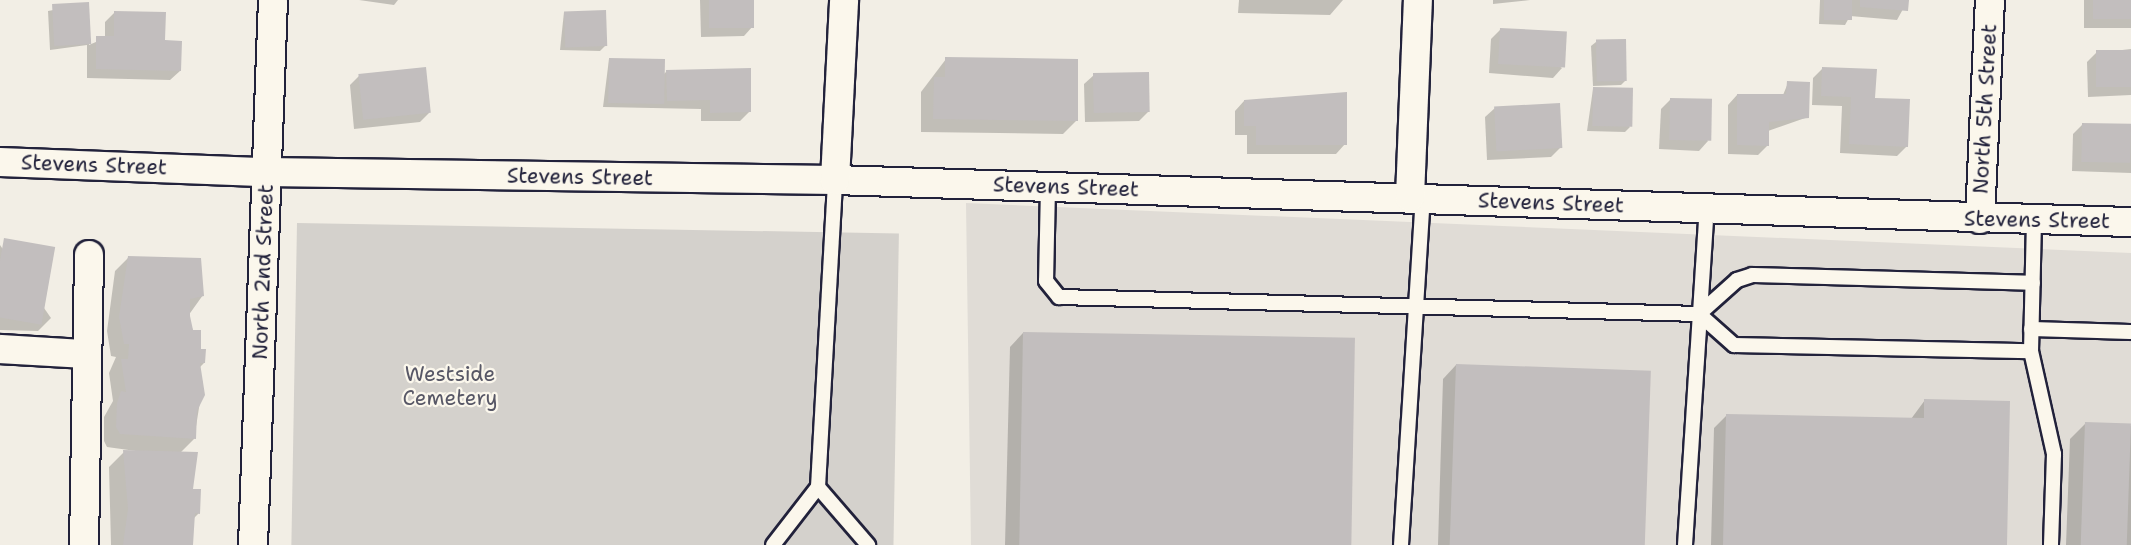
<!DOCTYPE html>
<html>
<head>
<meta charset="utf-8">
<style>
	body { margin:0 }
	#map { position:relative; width:2131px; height:545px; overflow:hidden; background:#f2eee5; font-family:"Shantell Sans",sans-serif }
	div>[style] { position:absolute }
	.built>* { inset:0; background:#e0dcd6 }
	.green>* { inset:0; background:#d4d1cc; transform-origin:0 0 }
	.shadow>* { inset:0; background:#0003; transform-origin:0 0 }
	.building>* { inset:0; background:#c2bebe; transform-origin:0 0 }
	.roads { filter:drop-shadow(2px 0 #22223b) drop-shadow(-2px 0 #22223b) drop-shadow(0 2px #22223b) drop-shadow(0 -2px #22223b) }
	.lane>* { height:14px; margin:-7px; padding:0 7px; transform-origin:7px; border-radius:7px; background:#fbf7ec }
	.street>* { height:28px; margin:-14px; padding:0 14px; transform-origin:14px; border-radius:14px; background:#fbf7ec }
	span { translate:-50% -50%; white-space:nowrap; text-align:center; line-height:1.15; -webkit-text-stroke:4.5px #fbf7ec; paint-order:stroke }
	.street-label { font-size:21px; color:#22223b }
	.park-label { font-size:21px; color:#575766 }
</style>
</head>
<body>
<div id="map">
	<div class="built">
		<i style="clip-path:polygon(966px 203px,2131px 253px,2131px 545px,971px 545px)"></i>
	</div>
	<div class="green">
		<i style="left:297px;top:223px;width:602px;height:322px;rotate:1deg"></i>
	</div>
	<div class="shadow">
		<i style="clip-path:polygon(359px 0,398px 0,394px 5px)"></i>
		<i style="clip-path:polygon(700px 0,753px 0,753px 26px,744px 36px,701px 37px)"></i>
		<i style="clip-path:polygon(1239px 0,1343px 0,1330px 15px,1238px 13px)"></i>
		<i style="clip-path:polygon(1493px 0,1530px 0,1493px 4px)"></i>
		<i style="clip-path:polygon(1820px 0,1908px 0,1897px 20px,1850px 16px,1845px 25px,1819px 24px)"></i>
		<i style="left:2084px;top:0;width:47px;height:28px"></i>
		<i style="clip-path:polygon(87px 4px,89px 45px,105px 38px,105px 22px,115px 12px,163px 42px,180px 71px,170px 80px,87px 78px,87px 45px,50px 50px,48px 11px)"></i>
		<i style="clip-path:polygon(564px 12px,605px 46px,600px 51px,560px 50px)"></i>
		<i style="clip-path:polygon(1501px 29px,1562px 68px,1553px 78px,1489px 73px,1491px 39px)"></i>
		<i style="clip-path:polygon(1596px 42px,1626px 80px,1621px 85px,1593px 86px,1591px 46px)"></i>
		<i style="clip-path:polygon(2131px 49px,2131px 95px,2088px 97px,2087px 62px,2096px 53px)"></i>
		<i style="clip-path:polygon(609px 59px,663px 75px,667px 71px,750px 111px,740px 121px,701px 121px,701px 109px,603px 107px)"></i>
		<i style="clip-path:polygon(946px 59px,1076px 121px,1063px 134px,921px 132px,921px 92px)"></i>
		<i style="clip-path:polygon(1823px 68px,1874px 99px,1907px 146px,1897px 156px,1840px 153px,1842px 106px,1812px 105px,1813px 78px)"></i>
		<i style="clip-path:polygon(1094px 75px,1148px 112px,1139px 121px,1085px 122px,1084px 84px)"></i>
		<i style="clip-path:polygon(359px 76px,429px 113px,420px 122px,354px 129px,350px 85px)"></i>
		<i style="clip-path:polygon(1788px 83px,1808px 117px,1768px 131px,1768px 145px,1758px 155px,1728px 154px,1728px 105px,1737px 95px,1783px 95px)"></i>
		<i style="clip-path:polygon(1593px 89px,1630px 127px,1625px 132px,1587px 131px)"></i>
		<i style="clip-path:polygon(1671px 99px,1708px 141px,1699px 151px,1659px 149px,1661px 109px)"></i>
		<i style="clip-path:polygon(1244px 101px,1345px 144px,1336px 154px,1247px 154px,1247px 135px,1235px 135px,1235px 111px)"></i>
		<i style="clip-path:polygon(1495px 108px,1561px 147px,1551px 157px,1487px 160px,1485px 117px)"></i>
		<i style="clip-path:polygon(2082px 125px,2131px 126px,2131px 173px,2072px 171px,2073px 134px)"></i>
		<i style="clip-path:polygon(0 245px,51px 318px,38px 331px,0 330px)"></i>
		<i style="clip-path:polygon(128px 258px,203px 295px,188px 316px,204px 363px,198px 369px,203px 383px,194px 439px,180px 453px,199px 513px,193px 519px,191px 545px,111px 545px,109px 467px,124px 452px,143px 452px,107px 447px,104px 441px,104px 417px,113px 401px,109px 373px,116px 357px,111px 356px,107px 331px,115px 271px)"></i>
		<i style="clip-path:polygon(1023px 333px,1348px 545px,1005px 545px,1010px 347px)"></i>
		<i style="clip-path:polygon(1456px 365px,1644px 545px,1438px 545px,1443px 379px)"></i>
		<i style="clip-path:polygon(1925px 400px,2005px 545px,1711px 545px,1714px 428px,1727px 415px,1911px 419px)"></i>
		<i style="clip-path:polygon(2085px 424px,2131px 426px,2131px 545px,2066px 545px,2070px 439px)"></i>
	</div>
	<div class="building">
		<i style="left:709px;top:0;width:45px;height:28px"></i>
		<i style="left:1824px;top:0;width:28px;height:20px"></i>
		<i style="clip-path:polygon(1860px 0,1909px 0,1908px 11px,1860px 7px)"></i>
		<i style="left:2093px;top:0;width:38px;height:19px"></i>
		<i style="left:89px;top:2px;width:42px;height:37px;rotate:87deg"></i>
		<i style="left:606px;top:10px;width:36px;height:42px;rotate:88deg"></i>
		<i style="clip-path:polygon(114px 11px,166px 12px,165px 40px,182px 41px,181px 71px,96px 69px,96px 36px,114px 36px)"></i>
		<i style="left:1500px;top:28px;width:67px;height:36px;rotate:3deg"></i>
		<i style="left:1626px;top:39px;width:42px;height:30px;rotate:89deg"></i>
		<i style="left:2131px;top:50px;width:37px;height:35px;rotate:90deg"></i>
		<i style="clip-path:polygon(945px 57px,1078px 59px,1078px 121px,933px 119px,934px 77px,945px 77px)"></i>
		<i style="left:609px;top:58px;width:56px;height:45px;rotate:1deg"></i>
		<i style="left:426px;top:67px;width:46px;height:68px;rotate:84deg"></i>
		<i style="clip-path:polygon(1822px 67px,1877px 69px,1875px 98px,1910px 99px,1908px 147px,1849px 144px,1851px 97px,1821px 96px)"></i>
		<i style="clip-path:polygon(751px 68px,751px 112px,710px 113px,710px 100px,667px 101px,666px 70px)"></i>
		<i style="left:1149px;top:72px;width:40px;height:56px;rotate:89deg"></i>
		<i style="clip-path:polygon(1787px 81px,1810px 82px,1809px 118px,1769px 122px,1769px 146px,1737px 145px,1737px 94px,1786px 94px)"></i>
		<i style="left:1593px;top:87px;width:40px;height:39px;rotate:1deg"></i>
		<i style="clip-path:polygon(1347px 92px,1347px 145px,1256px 145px,1256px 126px,1244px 126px,1244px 100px)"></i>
		<i style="left:1670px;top:98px;width:42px;height:42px;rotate:1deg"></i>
		<i style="left:1560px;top:103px;width:45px;height:66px;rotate:87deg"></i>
		<i style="left:2082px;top:123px;width:49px;height:39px;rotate:1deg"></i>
		<i style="left:4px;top:238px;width:52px;height:79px;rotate:10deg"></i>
		<i style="clip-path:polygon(128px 256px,201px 258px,204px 296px,190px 299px,190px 316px,193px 330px,201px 330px,201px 349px,206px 349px,205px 363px,200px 363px,205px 395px,197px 411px,196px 439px,120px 434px,116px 427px,117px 403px,121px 391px,126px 392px,121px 359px,128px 359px,129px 344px,124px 344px,119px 317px)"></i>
		<i style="left:1023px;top:332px;width:332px;height:213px;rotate:1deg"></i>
		<i style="left:1456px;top:364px;width:195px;height:181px;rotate:2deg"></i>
		<i style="clip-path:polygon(1924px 399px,2010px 401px,2007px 545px,1723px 545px,1726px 414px,1924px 418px)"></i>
		<i style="left:2085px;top:422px;width:46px;height:123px;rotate:2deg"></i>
		<i style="clip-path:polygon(123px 450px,198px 452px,193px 489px,201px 489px,200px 514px,195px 513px,193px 545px,123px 545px,128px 509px)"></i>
	</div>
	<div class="roads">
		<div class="lane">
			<i style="left:1048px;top:187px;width:94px;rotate:91.2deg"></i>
			<i style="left:1046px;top:281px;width:21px;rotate:51deg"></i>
			<i style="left:1059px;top:297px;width:640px;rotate:1.52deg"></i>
			<i style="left:1699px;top:314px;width:47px;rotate:41.5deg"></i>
			<i style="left:1734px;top:345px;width:297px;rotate:1.2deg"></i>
			<i style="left:2034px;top:220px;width:131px;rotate:91.3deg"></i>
			<i style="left:2031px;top:351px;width:106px;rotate:77.4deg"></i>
			<i style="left:2054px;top:454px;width:91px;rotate:91.9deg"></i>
			<i style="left:1699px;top:314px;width:51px;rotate:-41.8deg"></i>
			<i style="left:1737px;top:280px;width:16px;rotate:-18deg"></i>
			<i style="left:1752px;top:275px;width:281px;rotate:1.6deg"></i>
			<i style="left:2031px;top:329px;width:100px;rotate:1.7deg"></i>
			<i style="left:818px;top:487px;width:77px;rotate:49.2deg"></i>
			<i style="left:773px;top:545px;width:73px;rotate:-52.2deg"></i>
			<i style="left:818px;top:487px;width:307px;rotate:-86.8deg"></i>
			<i style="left:1401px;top:545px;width:348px;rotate:-86.4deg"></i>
			<i style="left:1685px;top:545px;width:337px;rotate:-86.3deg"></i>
		</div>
		<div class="street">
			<i style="left:0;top:162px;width:266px;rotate:2.2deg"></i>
			<i style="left:266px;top:172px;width:569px;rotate:0.81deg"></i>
			<i style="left:835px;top:180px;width:1297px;rotate:1.86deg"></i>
			<i style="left:835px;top:180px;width:180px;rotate:-87.1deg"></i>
			<i style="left:1410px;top:197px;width:197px;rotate:-87.7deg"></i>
			<i style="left:1980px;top:219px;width:219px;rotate:-87.4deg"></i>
			<i style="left:0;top:349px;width:85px;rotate:3.4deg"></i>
			<i style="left:84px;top:545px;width:290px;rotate:-89deg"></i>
			<i style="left:253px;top:545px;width:545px;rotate:-87.9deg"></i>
		</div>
	</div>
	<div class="street-label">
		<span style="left:1985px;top:109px;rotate:-87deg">North 5th Street</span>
		<span style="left:94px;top:165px;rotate:2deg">Stevens Street</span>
		<span style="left:580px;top:177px;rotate:1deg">Stevens Street</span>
		<span style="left:1066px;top:187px;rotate:2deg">Stevens Street</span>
		<span style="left:1551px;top:203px;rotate:2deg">Stevens Street</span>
		<span style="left:2037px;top:220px;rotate:1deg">Stevens Street</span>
		<span style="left:263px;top:272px;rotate:-88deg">North 2nd Street</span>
	</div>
	<div class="park-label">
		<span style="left:450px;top:386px">Westside<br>Cemetery</span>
	</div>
</div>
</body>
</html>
